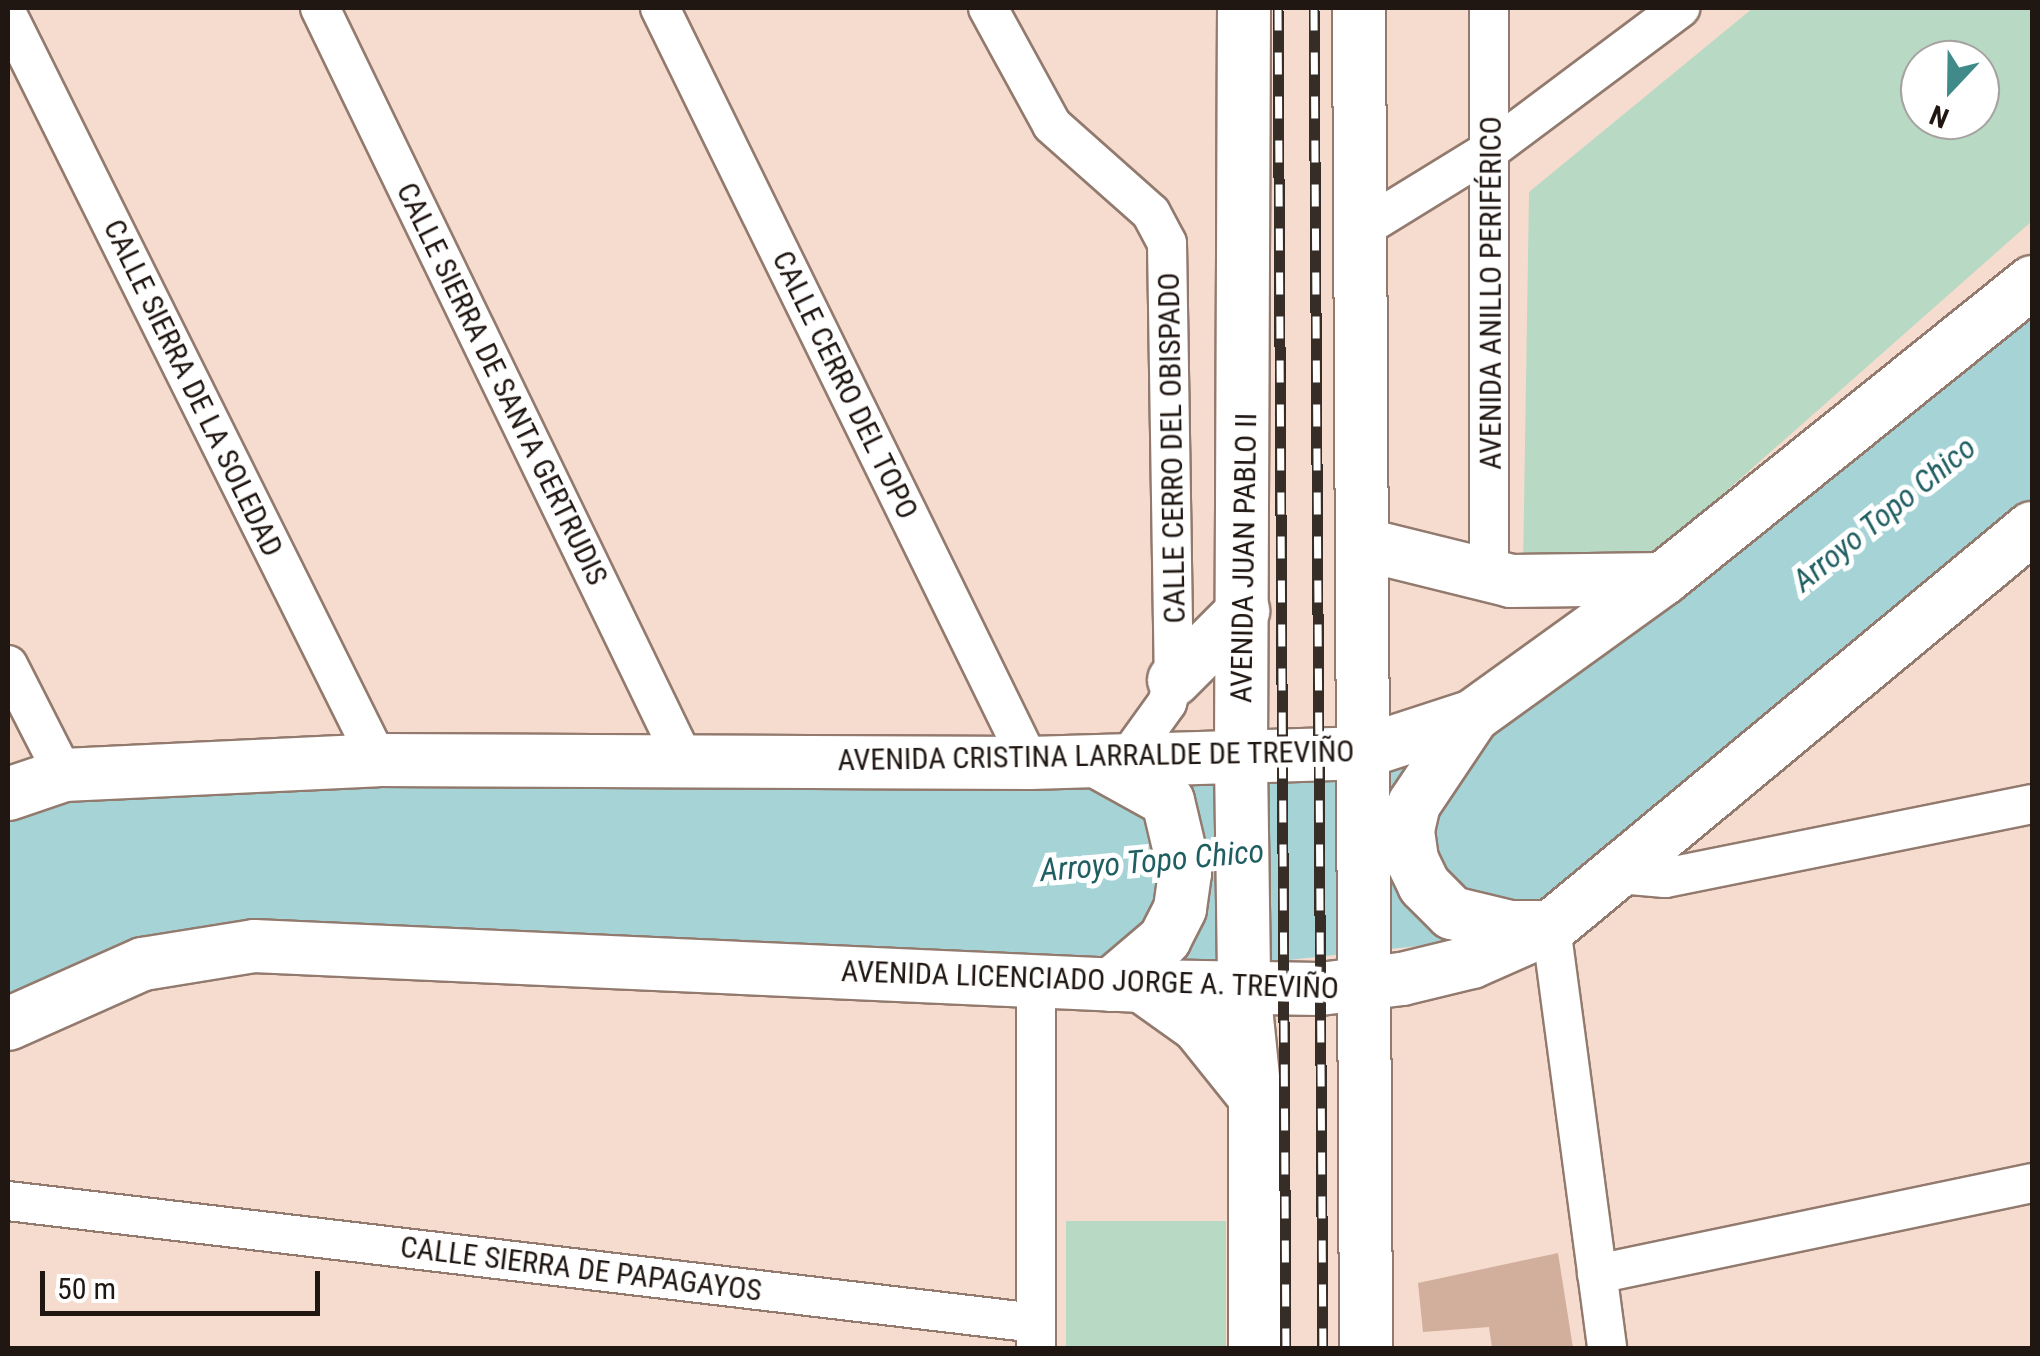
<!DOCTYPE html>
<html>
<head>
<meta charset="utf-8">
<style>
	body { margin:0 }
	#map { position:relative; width:2040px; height:1356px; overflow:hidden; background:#f6dcce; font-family:"Roboto Condensed",sans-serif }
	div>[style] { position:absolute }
	.green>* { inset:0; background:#b8dac5; transform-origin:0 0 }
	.water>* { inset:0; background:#a6d4d6 }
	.building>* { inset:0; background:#d2af9d }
	.roads { filter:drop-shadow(2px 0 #927a6e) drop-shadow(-2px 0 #927a6e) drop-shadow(0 2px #927a6e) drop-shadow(0 -2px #927a6e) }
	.street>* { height:38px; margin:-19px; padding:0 19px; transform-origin:19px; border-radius:19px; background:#fff }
	.secondary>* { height:52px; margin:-26px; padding:0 26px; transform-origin:26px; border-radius:26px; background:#fff }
	.rail>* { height:11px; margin-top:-5.5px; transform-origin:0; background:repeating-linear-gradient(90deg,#fff 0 22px,#372d27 0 44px); box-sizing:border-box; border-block:2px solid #372d27 }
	span { translate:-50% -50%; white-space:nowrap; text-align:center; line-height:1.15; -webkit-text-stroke:10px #fff; paint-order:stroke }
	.street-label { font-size:30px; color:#201712 }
	.water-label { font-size:32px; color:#1f5e61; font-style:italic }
	.frame { position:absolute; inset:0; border:10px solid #201712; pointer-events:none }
	.north { position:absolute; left:1900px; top:40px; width:100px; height:100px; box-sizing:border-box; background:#fff; border:2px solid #a6a2a0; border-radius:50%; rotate:202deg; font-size:28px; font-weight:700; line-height:40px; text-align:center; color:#201712 }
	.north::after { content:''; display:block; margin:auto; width:35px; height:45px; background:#418a8a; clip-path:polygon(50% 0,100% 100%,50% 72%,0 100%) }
	.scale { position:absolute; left:40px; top:1271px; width:280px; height:45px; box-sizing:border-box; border:5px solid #201712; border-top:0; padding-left:12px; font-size:30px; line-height:35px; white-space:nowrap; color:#201712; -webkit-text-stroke:8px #fff; paint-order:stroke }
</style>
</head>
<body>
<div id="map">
	<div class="green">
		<i style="clip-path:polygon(evenodd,1753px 8px,2032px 8px,2032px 221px,1629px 577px,1523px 569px,1529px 192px,1753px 8px,1920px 60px,1980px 60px,1980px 120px,1920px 120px,1920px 60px)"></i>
		<i style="left:1066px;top:1221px;width:160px;height:127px"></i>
	</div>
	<div class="water">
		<i style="clip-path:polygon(2032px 282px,2032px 528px,1510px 927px,1427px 945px,1243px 965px,254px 946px,8px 1024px,8px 794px,64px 775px,1361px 778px)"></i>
	</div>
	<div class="building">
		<i style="clip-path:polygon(1558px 1253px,1573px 1348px,1492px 1348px,1489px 1327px,1423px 1332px,1418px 1283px)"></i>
	</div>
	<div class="roads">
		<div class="street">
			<i style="left:320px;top:8px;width:835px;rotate:64.17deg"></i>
			<i style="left:660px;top:8px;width:841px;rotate:63.89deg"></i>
			<i style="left:988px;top:8px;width:133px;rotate:61.3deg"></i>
			<i style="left:1052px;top:125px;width:132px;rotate:41.6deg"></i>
			<i style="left:1151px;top:213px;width:34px;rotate:62deg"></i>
			<i style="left:1167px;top:243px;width:437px;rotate:89.1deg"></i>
			<i style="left:1174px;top:680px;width:24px;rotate:107deg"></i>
			<i style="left:1167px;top:703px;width:70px;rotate:125.7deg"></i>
			<i style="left:8px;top:16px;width:831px;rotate:63.56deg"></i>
			<i style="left:1363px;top:228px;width:153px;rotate:-31.6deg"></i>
			<i style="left:1493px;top:148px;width:234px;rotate:-36.8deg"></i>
			<i style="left:1489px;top:578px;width:570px;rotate:-90deg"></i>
			<i style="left:8px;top:665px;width:123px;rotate:63deg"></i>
			<i style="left:1619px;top:874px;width:46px;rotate:5deg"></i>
			<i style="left:1665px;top:878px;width:374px;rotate:-11.4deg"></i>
			<i style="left:1551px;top:927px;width:425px;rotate:82.4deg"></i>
			<i style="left:1036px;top:982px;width:364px;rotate:90deg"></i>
			<i style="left:8px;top:1201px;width:1035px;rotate:6.77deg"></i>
			<i style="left:1597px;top:1274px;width:444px;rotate:-11.8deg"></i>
		</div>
		<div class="secondary">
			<i style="left:1244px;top:8px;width:752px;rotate:90.23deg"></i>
			<i style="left:1241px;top:760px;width:228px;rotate:89.2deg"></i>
			<i style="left:1244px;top:988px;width:110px;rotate:84.2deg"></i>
			<i style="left:1255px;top:1097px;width:251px;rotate:90deg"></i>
			<i style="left:1359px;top:8px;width:1340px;rotate:89.7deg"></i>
			<i style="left:1366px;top:545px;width:149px;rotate:13.9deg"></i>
			<i style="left:1511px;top:581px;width:152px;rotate:-0.8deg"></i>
			<i style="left:1174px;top:680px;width:98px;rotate:-45deg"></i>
			<i style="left:1473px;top:716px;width:106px;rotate:123.8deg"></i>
			<i style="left:1414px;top:804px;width:28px;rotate:103deg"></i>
			<i style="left:1408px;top:831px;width:29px;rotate:82deg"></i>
			<i style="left:1412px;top:860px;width:28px;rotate:64deg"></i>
			<i style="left:1424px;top:885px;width:40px;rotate:45deg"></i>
			<i style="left:1452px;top:913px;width:60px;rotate:13.6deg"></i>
			<i style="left:1510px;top:927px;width:40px"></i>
			<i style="left:1098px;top:762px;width:80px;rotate:29.1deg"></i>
			<i style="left:1168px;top:801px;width:74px;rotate:76.7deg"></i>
			<i style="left:1185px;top:873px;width:36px;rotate:98deg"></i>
			<i style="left:1180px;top:909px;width:34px;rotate:117deg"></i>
			<i style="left:1165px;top:939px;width:71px;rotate:139.6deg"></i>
			<i style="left:8px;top:794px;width:59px;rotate:-18.7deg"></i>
			<i style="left:64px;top:775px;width:314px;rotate:-2.7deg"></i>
			<i style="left:378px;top:760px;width:652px;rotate:0.26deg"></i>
			<i style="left:1030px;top:763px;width:330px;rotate:-1.7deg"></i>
			<i style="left:1360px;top:753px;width:119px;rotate:-18.1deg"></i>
			<i style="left:1473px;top:716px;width:234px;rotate:-35.8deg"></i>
			<i style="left:1663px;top:579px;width:474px;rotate:-38.8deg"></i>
			<i style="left:1142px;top:986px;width:69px;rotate:35.5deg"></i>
			<i style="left:1198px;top:1026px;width:90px;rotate:51.3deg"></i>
			<i style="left:8px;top:1024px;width:148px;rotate:-24deg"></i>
			<i style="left:143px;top:964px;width:112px;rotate:-9.2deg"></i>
			<i style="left:254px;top:946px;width:889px;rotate:2.58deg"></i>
			<i style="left:1142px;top:986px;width:178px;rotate:1deg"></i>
			<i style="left:1320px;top:989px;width:83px;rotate:-7deg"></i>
			<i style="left:1402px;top:979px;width:72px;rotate:-13.7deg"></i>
			<i style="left:1472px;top:962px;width:86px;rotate:-23.9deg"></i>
			<i style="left:1551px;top:927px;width:625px;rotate:-39.68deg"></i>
		</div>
	</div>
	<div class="rail">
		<i style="left:1278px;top:8px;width:1340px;rotate:89.66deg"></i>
		<i style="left:1314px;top:8px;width:1340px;rotate:89.62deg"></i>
	</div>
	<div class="street-label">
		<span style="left:1491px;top:293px;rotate:-90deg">AVENIDA ANILLO PERIFÉRICO</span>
		<span style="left:502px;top:384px;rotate:64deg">CALLE SIERRA DE SANTA GERTRUDIS</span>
		<span style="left:845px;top:385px;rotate:64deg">CALLE CERRO DEL TOPO</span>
		<span style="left:193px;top:388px;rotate:64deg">CALLE SIERRA DE LA SOLEDAD</span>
		<span style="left:1172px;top:448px;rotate:-91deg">CALLE CERRO DEL OBISPADO</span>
		<span style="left:1244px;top:558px;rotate:-89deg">AVENIDA JUAN PABLO II</span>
		<span style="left:1096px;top:756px;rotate:-1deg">AVENIDA CRISTINA LARRALDE DE TREVIÑO</span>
		<span style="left:1090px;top:980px;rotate:2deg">AVENIDA LICENCIADO JORGE A. TREVIÑO</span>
		<span style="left:581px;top:1269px;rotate:7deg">CALLE SIERRA DE PAPAGAYOS</span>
	</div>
	<div class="water-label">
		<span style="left:1884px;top:514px;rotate:-39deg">Arroyo Topo Chico</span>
		<span style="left:1152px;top:861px;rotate:-5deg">Arroyo Topo Chico</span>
	</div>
	<div class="frame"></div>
	<div class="north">N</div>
	<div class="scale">50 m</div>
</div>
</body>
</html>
